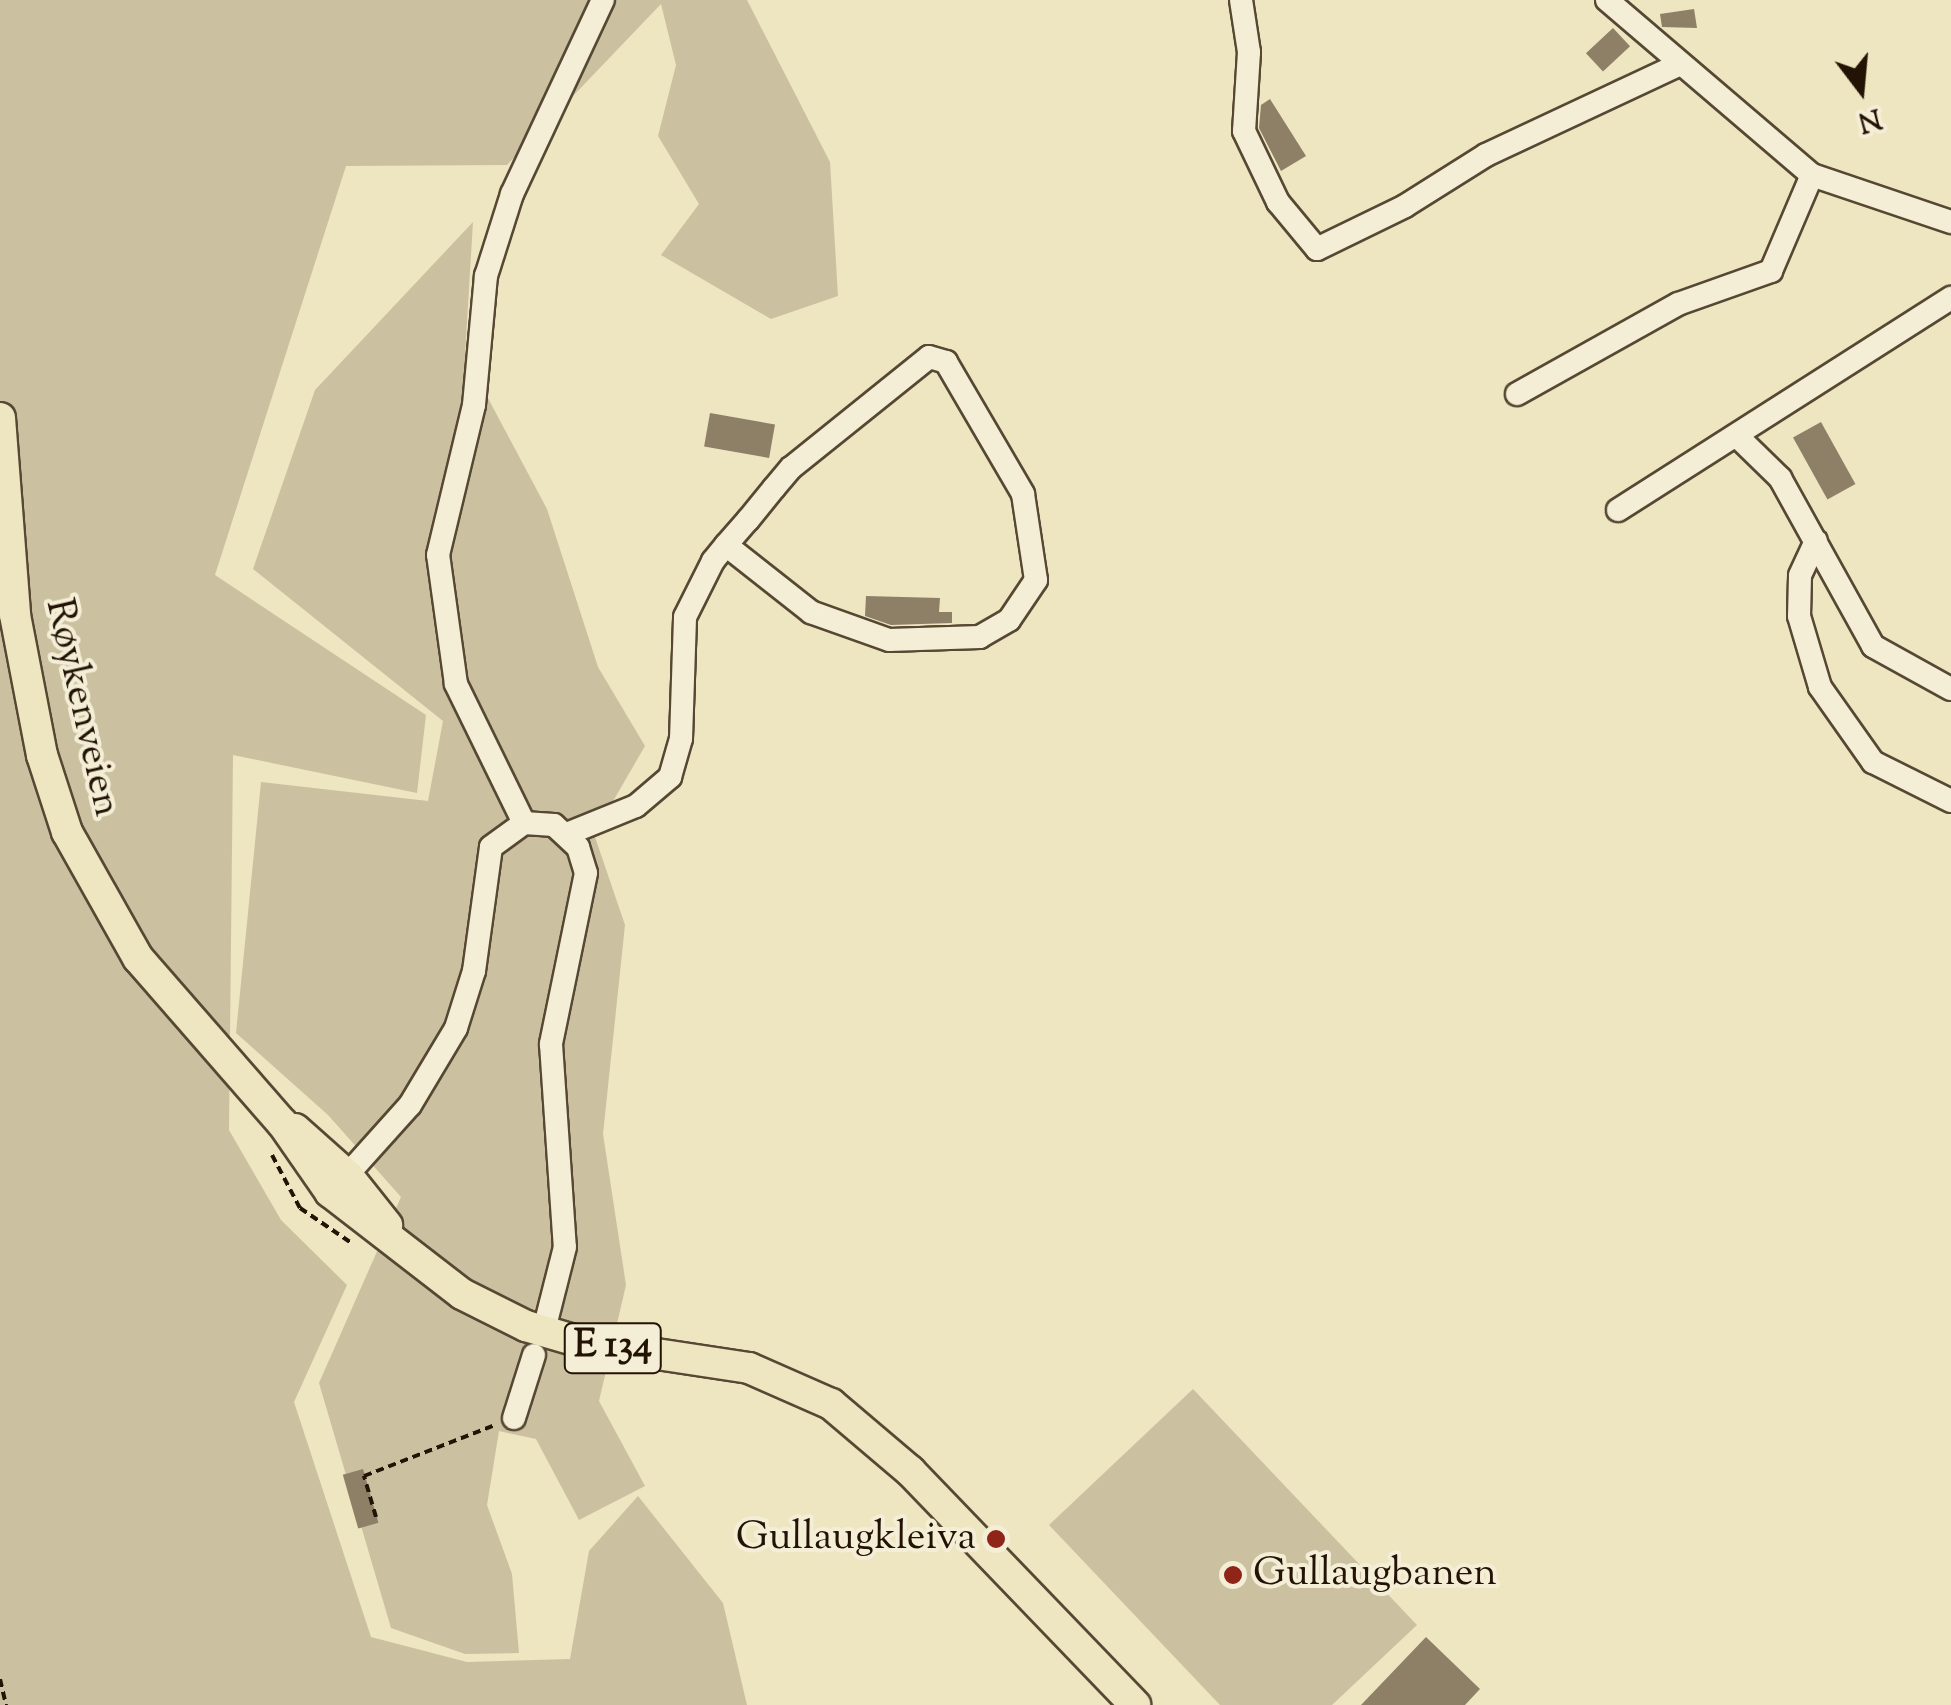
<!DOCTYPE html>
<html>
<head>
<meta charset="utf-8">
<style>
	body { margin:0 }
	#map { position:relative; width:1951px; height:1705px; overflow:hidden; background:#eee5c1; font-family:"Sorts Mill Goudy",serif }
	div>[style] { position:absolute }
	.green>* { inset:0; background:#cbc1a1 }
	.building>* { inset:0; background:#8d8066; transform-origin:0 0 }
	.path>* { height:4px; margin-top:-2px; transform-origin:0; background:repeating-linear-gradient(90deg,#231304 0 8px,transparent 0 13px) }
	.roads { filter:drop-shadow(2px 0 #564833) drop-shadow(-2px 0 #564833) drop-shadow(0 2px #564833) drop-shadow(0 -2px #564833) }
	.minor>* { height:22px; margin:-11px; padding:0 11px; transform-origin:11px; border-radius:11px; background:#f4eed7 }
	.highway>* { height:30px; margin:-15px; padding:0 15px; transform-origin:15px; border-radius:15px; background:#eee5c1 }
	.dots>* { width:28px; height:28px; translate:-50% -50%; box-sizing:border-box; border:5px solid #f4eed7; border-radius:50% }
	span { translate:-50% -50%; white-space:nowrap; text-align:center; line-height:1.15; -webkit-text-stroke:8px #f4eed7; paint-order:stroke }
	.shield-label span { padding:2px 8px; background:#f4eed7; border:2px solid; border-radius:8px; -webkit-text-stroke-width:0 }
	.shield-label { font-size:38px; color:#231304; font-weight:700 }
	.street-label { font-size:40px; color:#231304 }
	.poi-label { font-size:40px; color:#231304 }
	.right { translate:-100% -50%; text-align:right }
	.left { translate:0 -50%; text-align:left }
	.north { position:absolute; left:1811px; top:40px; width:100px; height:100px; -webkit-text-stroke:8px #f4eed7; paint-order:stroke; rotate:164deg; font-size:28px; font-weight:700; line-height:40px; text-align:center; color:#231304 }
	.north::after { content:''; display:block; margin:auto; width:35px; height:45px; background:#231304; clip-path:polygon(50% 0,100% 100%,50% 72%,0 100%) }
</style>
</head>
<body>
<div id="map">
	<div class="green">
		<i style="clip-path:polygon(0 0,747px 0,830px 162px,838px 296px,771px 319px,661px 255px,699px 204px,658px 136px,676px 65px,661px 4px,507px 165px,346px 166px,215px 575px,426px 715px,417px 793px,233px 755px,229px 1130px,281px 1220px,347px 1285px,294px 1402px,371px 1637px,467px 1662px,570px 1659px,589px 1551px,638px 1496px,723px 1603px,747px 1705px,0 1705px)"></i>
		<i style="clip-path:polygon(473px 222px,465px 355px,547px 509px,598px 667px,645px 746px,594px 834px,625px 925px,603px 1134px,626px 1285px,599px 1401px,645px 1486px,579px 1520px,536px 1439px,499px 1431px,487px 1505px,512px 1574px,519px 1653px,465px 1654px,391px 1628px,319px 1383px,401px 1197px,328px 1115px,236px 1033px,261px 782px,428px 801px,443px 721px,253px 569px,315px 390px)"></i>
		<i style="clip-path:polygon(1193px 1389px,1417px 1625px,1332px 1705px,1220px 1705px,1049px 1525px)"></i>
	</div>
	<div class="building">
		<i style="clip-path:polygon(1694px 9px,1697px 28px,1662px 27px,1660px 14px)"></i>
		<i style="left:1613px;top:28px;width:25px;height:37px;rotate:47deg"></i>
		<i style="clip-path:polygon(1270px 99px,1306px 156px,1281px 171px,1259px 128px,1261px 105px)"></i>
		<i style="left:710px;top:413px;width:66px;height:34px;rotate:10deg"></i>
		<i style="left:1821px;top:422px;width:71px;height:32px;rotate:61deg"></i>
		<i style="clip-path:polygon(866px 596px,940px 598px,939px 612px,952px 612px,952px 623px,891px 625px,865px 616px)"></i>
		<i style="left:363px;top:1469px;width:56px;height:21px;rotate:74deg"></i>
		<i style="clip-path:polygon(1426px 1637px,1480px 1689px,1465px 1705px,1361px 1705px)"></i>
	</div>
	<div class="path">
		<i style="left:272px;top:1155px;width:60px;rotate:62.2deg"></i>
		<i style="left:300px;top:1208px;width:64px;rotate:34.2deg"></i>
		<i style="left:376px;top:1517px;width:43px;rotate:-106.3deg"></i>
		<i style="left:364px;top:1476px;width:141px;rotate:-21.3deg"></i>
		<i style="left:0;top:1679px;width:27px;rotate:77deg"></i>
	</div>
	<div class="roads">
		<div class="minor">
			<i style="left:1241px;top:0;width:53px;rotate:81.3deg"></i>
			<i style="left:1249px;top:52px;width:79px;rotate:93.6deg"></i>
			<i style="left:1244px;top:131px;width:79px;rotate:64.4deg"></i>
			<i style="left:1278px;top:202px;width:61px;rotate:50.3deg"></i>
			<i style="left:1317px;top:249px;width:98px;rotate:-26deg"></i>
			<i style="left:1405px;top:206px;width:96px;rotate:-32.2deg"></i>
			<i style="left:1486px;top:155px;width:214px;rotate:-25.1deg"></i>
			<i style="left:1607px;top:0;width:270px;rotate:40.5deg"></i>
			<i style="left:1812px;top:175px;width:147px;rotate:18.7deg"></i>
			<i style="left:1517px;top:394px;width:184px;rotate:-29.2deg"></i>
			<i style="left:1678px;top:304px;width:99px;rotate:-19.5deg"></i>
			<i style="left:1771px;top:271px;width:104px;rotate:-66.9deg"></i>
			<i style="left:1738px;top:437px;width:59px;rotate:44.3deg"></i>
			<i style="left:1780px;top:478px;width:192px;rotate:61deg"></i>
			<i style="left:1873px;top:646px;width:89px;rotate:28.9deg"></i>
			<i style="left:1618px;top:510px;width:395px;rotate:-32.5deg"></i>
			<i style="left:1816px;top:541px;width:38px;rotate:115deg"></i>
			<i style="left:1800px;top:576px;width:40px;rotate:91.4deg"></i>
			<i style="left:1799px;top:616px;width:74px;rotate:73.5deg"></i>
			<i style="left:1820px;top:687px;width:92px;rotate:54.8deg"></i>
			<i style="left:1873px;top:762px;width:87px;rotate:26.6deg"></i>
			<i style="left:524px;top:823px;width:155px;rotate:-116.1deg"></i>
			<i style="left:456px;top:684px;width:130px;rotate:-97.9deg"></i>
			<i style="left:438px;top:555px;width:154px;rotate:-76.5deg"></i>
			<i style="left:474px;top:405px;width:130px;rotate:-84.7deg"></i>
			<i style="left:486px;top:276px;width:86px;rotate:-72.4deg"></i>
			<i style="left:512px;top:194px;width:214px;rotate:-64.9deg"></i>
			<i style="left:567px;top:834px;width:74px;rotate:-22.1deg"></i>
			<i style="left:636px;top:806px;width:45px;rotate:-40.5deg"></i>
			<i style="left:670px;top:777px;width:40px;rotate:-74deg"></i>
			<i style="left:681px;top:739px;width:122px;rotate:-88.1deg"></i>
			<i style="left:685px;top:617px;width:63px;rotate:-63.4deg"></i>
			<i style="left:713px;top:561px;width:21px;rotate:-51deg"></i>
			<i style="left:726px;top:545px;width:33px;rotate:-49deg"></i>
			<i style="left:748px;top:520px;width:41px;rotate:-50.9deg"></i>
			<i style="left:774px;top:488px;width:26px;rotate:-50deg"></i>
			<i style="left:791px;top:468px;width:177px;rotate:-38.8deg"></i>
			<i style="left:929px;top:357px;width:18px;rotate:16deg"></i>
			<i style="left:946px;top:362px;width:153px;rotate:59.7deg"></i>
			<i style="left:1023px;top:494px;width:87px;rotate:81.4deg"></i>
			<i style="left:1036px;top:580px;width:48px;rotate:124deg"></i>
			<i style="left:1009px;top:620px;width:34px;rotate:150deg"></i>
			<i style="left:980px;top:637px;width:91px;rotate:178.1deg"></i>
			<i style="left:889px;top:640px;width:83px;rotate:-160.3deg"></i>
			<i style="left:811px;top:612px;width:108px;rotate:-141.8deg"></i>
			<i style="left:339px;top:1184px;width:106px;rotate:-48.1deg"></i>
			<i style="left:410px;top:1105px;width:90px;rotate:-59.1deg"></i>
			<i style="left:456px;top:1028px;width:60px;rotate:-72.5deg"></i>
			<i style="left:474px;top:971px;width:125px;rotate:-82.2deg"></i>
			<i style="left:491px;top:847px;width:41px;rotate:-36deg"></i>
			<i style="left:524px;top:823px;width:30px;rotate:4deg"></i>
			<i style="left:554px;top:825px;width:33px;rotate:43deg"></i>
			<i style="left:578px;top:847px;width:27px;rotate:73deg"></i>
			<i style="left:586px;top:873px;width:175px;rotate:101.6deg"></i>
			<i style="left:551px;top:1044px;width:203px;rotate:86.1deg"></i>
			<i style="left:565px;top:1247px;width:73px;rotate:104.2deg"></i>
			<i style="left:514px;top:1418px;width:66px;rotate:-72.4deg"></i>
		</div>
		<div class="highway">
			<i style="left:0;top:418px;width:198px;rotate:85.6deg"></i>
			<i style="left:15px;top:615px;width:143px;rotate:79.1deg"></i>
			<i style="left:42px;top:755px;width:81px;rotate:72deg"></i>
			<i style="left:67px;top:832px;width:145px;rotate:60.6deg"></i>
			<i style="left:138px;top:958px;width:220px;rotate:48.9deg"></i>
			<i style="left:283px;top:1124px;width:83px;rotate:55.3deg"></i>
			<i style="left:330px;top:1192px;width:167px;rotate:37.7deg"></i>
			<i style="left:462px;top:1294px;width:72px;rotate:26.6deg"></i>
			<i style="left:526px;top:1326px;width:60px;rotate:16.3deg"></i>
			<i style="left:584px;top:1343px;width:167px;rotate:8.6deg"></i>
			<i style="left:749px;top:1368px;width:90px;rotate:23.7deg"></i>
			<i style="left:831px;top:1404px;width:104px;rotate:40.3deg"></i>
			<i style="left:910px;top:1471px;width:325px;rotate:46.1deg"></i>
			<i style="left:295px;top:1129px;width:71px;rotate:41.6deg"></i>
			<i style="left:348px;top:1176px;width:63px;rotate:51.5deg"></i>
		</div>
	</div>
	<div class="dots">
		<i style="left:996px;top:1539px;background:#8f2418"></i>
		<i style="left:1233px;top:1575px;background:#8f2418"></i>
	</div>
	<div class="shield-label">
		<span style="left:613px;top:1348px">E 134</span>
	</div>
	<div class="street-label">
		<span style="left:81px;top:708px;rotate:77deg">Røykenveien</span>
	</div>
	<div class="poi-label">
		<span class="right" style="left:976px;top:1539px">Gullaugkleiva</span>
		<span class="left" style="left:1253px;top:1575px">Gullaugbanen</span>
	</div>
	<div class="north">N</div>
</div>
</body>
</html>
